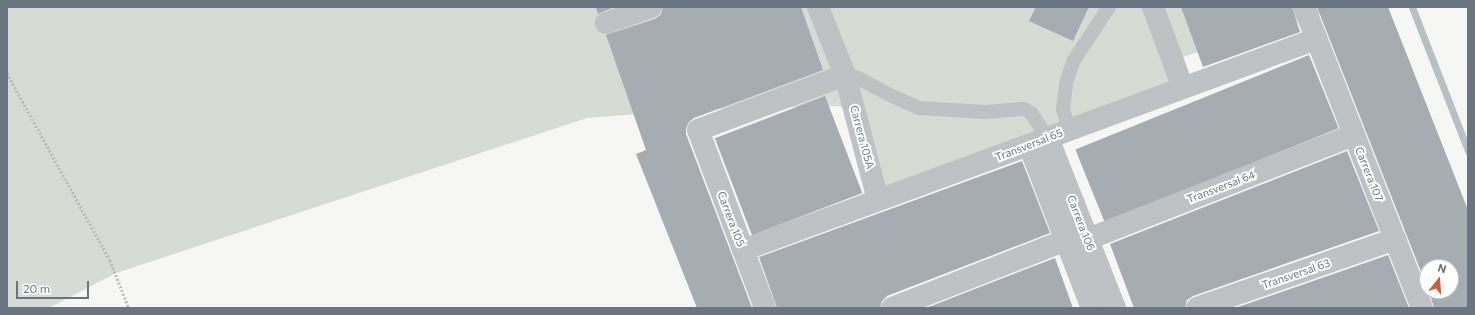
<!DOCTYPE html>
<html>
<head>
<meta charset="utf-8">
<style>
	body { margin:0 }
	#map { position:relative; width:1475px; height:315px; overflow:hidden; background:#f6f6f4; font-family:Commissioner,sans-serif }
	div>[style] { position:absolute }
	.green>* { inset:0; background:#d6dbd3 }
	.stream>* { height:7px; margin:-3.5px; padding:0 3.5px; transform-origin:3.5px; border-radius:3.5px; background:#b7c1c4 }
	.building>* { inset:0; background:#a6adb2; transform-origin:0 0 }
	.path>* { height:2.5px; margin-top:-1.25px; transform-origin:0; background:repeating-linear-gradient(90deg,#b8bbbd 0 2px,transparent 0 4px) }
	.service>* { height:14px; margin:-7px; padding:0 7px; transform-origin:7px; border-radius:7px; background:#bec2c5 }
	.minor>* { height:22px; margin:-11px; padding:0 11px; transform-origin:11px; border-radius:11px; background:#bec2c5 }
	span { translate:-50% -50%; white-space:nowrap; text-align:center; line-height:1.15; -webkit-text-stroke:4px #fff; paint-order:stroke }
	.street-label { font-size:11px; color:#697681 }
	.frame { position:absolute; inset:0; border:8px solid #697681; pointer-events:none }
	.north { position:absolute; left:1419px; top:259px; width:40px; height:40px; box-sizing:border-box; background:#fff; border:1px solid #c3c8cd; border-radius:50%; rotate:17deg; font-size:11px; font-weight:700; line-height:16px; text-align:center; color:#697681 }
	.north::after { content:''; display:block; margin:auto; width:14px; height:18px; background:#cd5d3d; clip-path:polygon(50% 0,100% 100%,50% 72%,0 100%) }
	.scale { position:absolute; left:16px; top:281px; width:73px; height:18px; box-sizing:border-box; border:2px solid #697681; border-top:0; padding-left:5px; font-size:12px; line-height:14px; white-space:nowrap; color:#697681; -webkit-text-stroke:3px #fff; paint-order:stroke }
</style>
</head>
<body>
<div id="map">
	<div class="green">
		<i style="clip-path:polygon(7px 7px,1342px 7px,1170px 61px,1180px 87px,880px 195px,848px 106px,703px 109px,587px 118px,116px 273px,49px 308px,7px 308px)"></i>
	</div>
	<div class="stream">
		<i style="left:1412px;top:7px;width:155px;rotate:68.7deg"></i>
	</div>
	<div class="building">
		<i style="clip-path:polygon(596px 7px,614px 7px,598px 14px)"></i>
		<i style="clip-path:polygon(663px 7px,801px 7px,823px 70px,694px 118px,689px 122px,686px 128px,686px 134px,752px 308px,697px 308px,636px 154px,646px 150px,606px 35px,655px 19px,661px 15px)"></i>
		<i style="clip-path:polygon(1036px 7px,1089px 7px,1073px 41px,1029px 21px)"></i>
		<i style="clip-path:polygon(1181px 7px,1292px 7px,1300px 32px,1203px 67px)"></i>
		<i style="clip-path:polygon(1317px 7px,1388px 7px,1468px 210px,1468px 308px,1434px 308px,1429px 291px,1451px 291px,1451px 267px,1427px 267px,1427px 287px)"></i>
		<i style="left:1309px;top:55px;width:79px;height:252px;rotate:68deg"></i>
		<i style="left:825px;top:96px;width:104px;height:118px;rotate:69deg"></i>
		<i style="clip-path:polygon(1347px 151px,1379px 231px,1193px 296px,1187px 300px,1185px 308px,1134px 308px,1110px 244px)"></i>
		<i style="clip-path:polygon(1022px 161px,1050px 233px,887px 296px,882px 301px,880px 308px,777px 308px,759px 257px)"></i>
		<i style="clip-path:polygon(1388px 255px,1409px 308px,1235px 308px)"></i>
		<i style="clip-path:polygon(1055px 258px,1073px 308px,926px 308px)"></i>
	</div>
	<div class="path">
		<i style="left:7px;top:73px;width:213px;rotate:61.2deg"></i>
		<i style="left:110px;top:260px;width:52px;rotate:68.4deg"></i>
	</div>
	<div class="service">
		<i style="left:845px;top:75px;width:13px;rotate:13deg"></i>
		<i style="left:858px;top:78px;width:38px;rotate:28deg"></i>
		<i style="left:892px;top:96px;width:30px;rotate:24deg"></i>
		<i style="left:919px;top:108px;width:67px;rotate:3.4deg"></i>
		<i style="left:986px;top:112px;width:38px;rotate:-5deg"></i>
		<i style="left:1024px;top:109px;width:8px;rotate:30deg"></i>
		<i style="left:1031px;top:113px;width:30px;rotate:56deg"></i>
		<i style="left:1069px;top:130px;width:22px;rotate:-106deg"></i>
		<i style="left:1063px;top:109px;width:26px;rotate:-83deg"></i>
		<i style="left:1066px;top:83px;width:24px;rotate:-71deg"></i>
		<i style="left:1074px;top:60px;width:64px;rotate:-56.6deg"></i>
	</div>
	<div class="minor">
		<i style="left:818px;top:7px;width:73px;rotate:68.3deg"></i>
		<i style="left:845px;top:75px;width:129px;rotate:75.2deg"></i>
		<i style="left:1153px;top:7px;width:86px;rotate:69.7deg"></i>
		<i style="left:1304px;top:7px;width:323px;rotate:68.6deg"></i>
		<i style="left:606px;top:23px;width:48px;rotate:-19.6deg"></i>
		<i style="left:1048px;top:138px;width:183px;rotate:68.5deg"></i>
		<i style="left:1029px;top:145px;width:175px;rotate:68.9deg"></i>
		<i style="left:1088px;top:239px;width:286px;rotate:-21.4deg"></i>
		<i style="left:743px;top:250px;width:611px;rotate:-20.22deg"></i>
		<i style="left:765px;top:308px;width:190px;rotate:-110.6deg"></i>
		<i style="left:698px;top:130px;width:157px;rotate:-20.5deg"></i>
		<i style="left:892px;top:308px;width:187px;rotate:-21.3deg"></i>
		<i style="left:1197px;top:308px;width:210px;rotate:-19.2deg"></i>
	</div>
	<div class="street-label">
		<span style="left:862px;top:137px;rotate:75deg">Carrera 105A</span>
		<span style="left:1029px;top:145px;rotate:-21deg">Transversal 65</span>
		<span style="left:1369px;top:174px;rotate:68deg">Carrera 107</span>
		<span style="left:1221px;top:187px;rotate:-21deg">Transversal 64</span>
		<span style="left:731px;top:219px;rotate:69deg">Carrera 105</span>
		<span style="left:1081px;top:223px;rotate:69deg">Carrera 106</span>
		<span style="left:1296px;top:274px;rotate:-19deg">Transversal 63</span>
	</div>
	<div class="frame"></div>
	<div class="north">N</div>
	<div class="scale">20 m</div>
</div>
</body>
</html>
